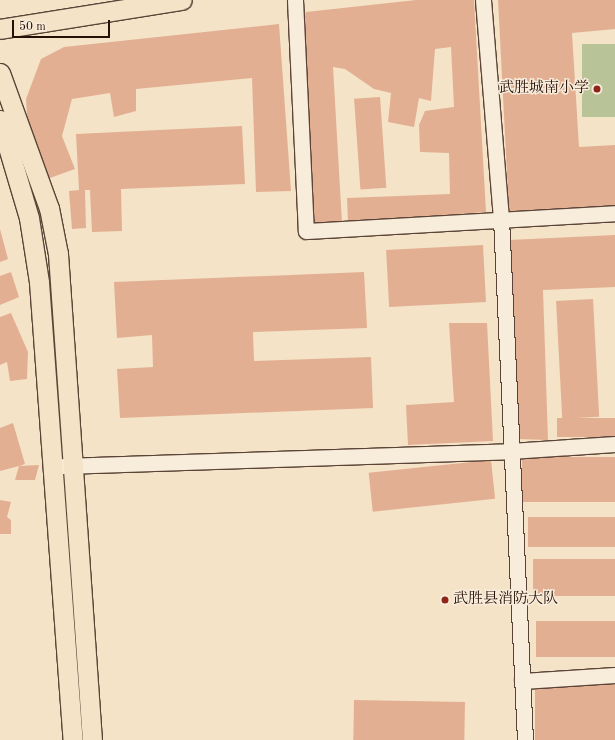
<!DOCTYPE html>
<html>
<head>
<meta charset="utf-8">
<style>
	body { margin:0 }
	#map { position:relative; width:615px; height:740px; overflow:hidden; background:#f4e3c7; font-family:"Old Standard TT","Noto Serif SC",serif }
	div>[style] { position:absolute }
	.green>* { inset:0; background:#b8c498; transform-origin:0 0 }
	.building>* { inset:0; background:#e3af92; transform-origin:0 0 }
	.roads { filter:drop-shadow(1px 0 #5a4437) drop-shadow(-1px 0 #5a4437) drop-shadow(0 1px #5a4437) drop-shadow(0 -1px #5a4437) }
	.minor>* { height:15px; margin:-7.5px; padding:0 7.5px; transform-origin:7.5px; border-radius:7.5px; background:#f8eddb }
	.major>* { height:19px; margin:-9.5px; padding:0 9.5px; transform-origin:9.5px; border-radius:9.5px; background:#f4e3c7 }
	.dots>* { width:11px; height:11px; translate:-50% -50%; box-sizing:border-box; border:2px solid #f8eddb; border-radius:50% }
	span { translate:-50% -50%; white-space:nowrap; text-align:center; line-height:1.15; -webkit-text-stroke:3px #f8eddb; paint-order:stroke }
	.poi-label { font-size:15px; color:#270f07 }
	.right { translate:-100% -50%; text-align:right }
	.left { translate:0 -50%; text-align:left }
	.scale { position:absolute; left:12px; top:20px; width:98px; height:18px; box-sizing:border-box; border:2px solid #270f07; border-top:0; padding-left:5px; font-size:12px; line-height:14px; white-space:nowrap; color:#270f07; -webkit-text-stroke:3px #f8eddb; paint-order:stroke }
</style>
</head>
<body>
<div id="map">
	<div class="green">
		<i style="left:615px;top:44px;width:73px;height:33px;rotate:90deg"></i>
	</div>
	<div class="building">
		<i style="clip-path:polygon(416px 0,474px 0,486px 212px,348px 222px,347px 198px,450px 194px,449px 153px,420px 152px,419px 125px,425px 111px,454px 107px,451px 47px,435px 49px,431px 101px,419px 98px,414px 127px,388px 122px,391px 93px,374px 89px,345px 69px,333px 67px,342px 223px,312px 224px,302px 28px,306px 12px)"></i>
		<i style="clip-path:polygon(498px 0,615px 0,615px 29px,572px 33px,579px 147px,615px 145px,615px 207px,509px 212px)"></i>
		<i style="clip-path:polygon(279px 24px,291px 191px,256px 192px,252px 78px,136px 89px,136px 111px,114px 117px,110px 93px,72px 99px,62px 136px,75px 169px,47px 179px,28px 129px,26px 99px,41px 59px,64px 47px)"></i>
		<i style="left:380px;top:97px;width:91px;height:26px;rotate:86deg"></i>
		<i style="clip-path:polygon(242px 126px,245px 184px,121px 189px,122px 231px,92px 232px,90px 190px,85px 190px,86px 228px,72px 229px,69px 191px,79px 190px,76px 134px)"></i>
		<i style="clip-path:polygon(0 229px,8px 259px,0 262px)"></i>
		<i style="clip-path:polygon(615px 235px,615px 287px,543px 290px,548px 440px,518px 439px,509px 240px)"></i>
		<i style="left:483px;top:245px;width:57px;height:97px;rotate:87deg"></i>
		<i style="clip-path:polygon(11px 272px,19px 297px,0 305px,0 276px)"></i>
		<i style="clip-path:polygon(364px 272px,367px 328px,253px 332px,254px 361px,371px 357px,373px 408px,120px 418px,117px 369px,153px 367px,152px 335px,117px 338px,114px 282px)"></i>
		<i style="left:593px;top:299px;width:118px;height:37px;rotate:87deg"></i>
		<i style="clip-path:polygon(11px 313px,28px 352px,27px 379px,10px 381px,7px 362px,0 365px,0 317px)"></i>
		<i style="clip-path:polygon(449px 323px,487px 323px,493px 441px,408px 445px,406px 405px,454px 402px)"></i>
		<i style="left:615px;top:418px;width:19px;height:58px;rotate:90deg"></i>
		<i style="clip-path:polygon(13px 423px,25px 464px,19px 466px,39px 465px,35px 480px,15px 480px,19px 466px,0 471px,0 428px)"></i>
		<i style="left:615px;top:457px;width:45px;height:93px;rotate:90deg"></i>
		<i style="left:491px;top:460px;width:39px;height:123px;rotate:84deg"></i>
		<i style="clip-path:polygon(0 500px,11px 502px,7px 517px,11px 520px,11px 534px,0 534px)"></i>
		<i style="left:615px;top:517px;width:30px;height:87px;rotate:90deg"></i>
		<i style="left:615px;top:559px;width:37px;height:82px;rotate:90deg"></i>
		<i style="left:615px;top:621px;width:36px;height:79px;rotate:90deg"></i>
		<i style="left:615px;top:682px;width:58px;height:80px;rotate:90deg"></i>
		<i style="left:354px;top:700px;width:111px;height:40px;rotate:1deg"></i>
	</div>
	<div class="roads">
		<div class="minor">
			<i style="left:295px;top:0;width:231px;rotate:87.3deg"></i>
			<i style="left:306px;top:231px;width:310px;rotate:-3.3deg"></i>
			<i style="left:483px;top:0;width:219px;rotate:85.3deg"></i>
			<i style="left:501px;top:218px;width:523px;rotate:87.37deg"></i>
			<i style="left:63px;top:466px;width:447px;rotate:-1.9deg"></i>
			<i style="left:510px;top:451px;width:105px;rotate:-3.8deg"></i>
			<i style="left:522px;top:681px;width:93px;rotate:-3.7deg"></i>
		</div>
		<div class="major">
			<i style="left:0;top:29px;width:184px;rotate:-9.1deg"></i>
			<i style="left:0;top:73px;width:144px;rotate:70.1deg"></i>
			<i style="left:49px;top:208px;width:47px;rotate:78.9deg"></i>
			<i style="left:58px;top:254px;width:487px;rotate:86deg"></i>
			<i style="left:0;top:120px;width:102px;rotate:73.5deg"></i>
			<i style="left:29px;top:218px;width:65px;rotate:81.1deg"></i>
			<i style="left:39px;top:282px;width:459px;rotate:85.8deg"></i>
		</div>
	</div>
	<div class="dots">
		<i style="left:597px;top:89px;background:#8f2418"></i>
		<i style="left:445px;top:600px;background:#8f2418"></i>
	</div>
	<div class="poi-label">
		<span class="right" style="left:589px;top:89px">武胜城南小学</span>
		<span class="left" style="left:453px;top:600px">武胜县消防大队</span>
	</div>
	<div class="scale">50 m</div>
</div>
</body>
</html>
